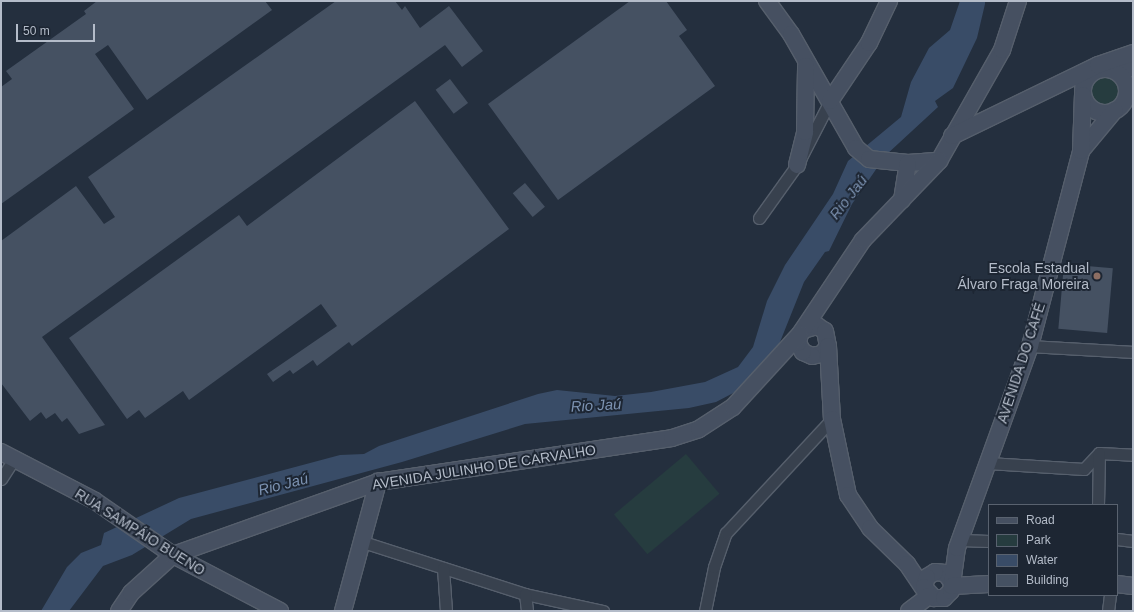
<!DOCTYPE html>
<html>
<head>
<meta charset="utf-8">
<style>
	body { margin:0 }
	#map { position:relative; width:1134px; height:612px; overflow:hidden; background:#242f3e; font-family:Arial,sans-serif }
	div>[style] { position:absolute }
	.green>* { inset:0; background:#263c3f; transform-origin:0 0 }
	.round { border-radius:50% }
	.water>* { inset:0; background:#394c67 }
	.building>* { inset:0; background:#455162; transform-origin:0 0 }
	.roads { filter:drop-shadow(1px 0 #565f6c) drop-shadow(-1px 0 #565f6c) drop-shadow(0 1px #565f6c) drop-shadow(0 -1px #565f6c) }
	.street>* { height:11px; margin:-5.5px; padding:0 5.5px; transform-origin:5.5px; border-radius:5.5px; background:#38414e }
	.secondary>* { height:16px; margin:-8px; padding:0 8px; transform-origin:8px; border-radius:8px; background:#465061 }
	.secondary>.ring { margin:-8px; padding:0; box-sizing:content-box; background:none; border:16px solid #465061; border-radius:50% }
	.dots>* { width:11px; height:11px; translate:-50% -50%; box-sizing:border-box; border:2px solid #1d2633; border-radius:50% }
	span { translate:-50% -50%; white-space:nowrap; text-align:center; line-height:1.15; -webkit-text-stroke:4px #1d2633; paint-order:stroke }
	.poi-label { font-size:14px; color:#b4bcc9 }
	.right { translate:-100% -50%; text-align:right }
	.street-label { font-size:14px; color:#b4bcc9 }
	.water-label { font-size:15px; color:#7c92b1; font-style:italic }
	.frame { position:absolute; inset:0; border:2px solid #b4bcc9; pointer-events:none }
	.legend { position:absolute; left:988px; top:504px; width:130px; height:92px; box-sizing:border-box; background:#1d2633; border:1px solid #59626f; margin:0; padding:5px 7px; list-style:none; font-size:12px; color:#b4bcc9 }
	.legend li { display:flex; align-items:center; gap:8px; height:20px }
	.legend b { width:20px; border:1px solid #59626f }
	.scale { position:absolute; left:16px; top:24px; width:79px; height:18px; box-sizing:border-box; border:2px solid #b4bcc9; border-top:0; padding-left:5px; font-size:12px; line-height:14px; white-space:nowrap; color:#b4bcc9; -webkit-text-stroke:3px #1d2633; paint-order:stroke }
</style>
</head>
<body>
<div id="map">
	<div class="green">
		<i class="round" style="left:1088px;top:75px;width:32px;height:32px"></i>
		<i style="left:686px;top:454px;width:52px;height:94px;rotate:50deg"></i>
	</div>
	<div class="water">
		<i style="clip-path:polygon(960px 1px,985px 1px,985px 4px,977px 38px,953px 88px,935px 101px,938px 107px,886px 155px,852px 204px,829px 251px,825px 252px,804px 282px,778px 347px,741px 389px,716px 402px,689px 408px,525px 424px,402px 462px,191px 519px,132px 555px,103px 566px,69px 611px,41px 611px,67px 567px,81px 553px,101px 545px,104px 533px,179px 498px,340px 455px,364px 454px,379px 446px,538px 394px,557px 390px,615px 396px,651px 392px,705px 382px,738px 367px,753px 347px,767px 301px,785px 265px,833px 194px,848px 161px,901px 117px,911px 82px,929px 48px,950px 30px)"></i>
	</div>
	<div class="building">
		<i style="clip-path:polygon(97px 1px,265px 1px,272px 10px,147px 100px,108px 45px,95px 54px,134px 109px,1px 204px,1px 87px,12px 79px,6px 71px,86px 14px,84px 11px)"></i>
		<i style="clip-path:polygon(336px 1px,395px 1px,402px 10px,405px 6px,420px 28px,449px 6px,483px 51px,462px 67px,445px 45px,42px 337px,105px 425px,79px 434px,67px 418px,62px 422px,55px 413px,46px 419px,41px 412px,30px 421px,1px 383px,1px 241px,76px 186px,104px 224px,115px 217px,88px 177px)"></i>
		<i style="clip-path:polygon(630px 1px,666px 1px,687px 30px,679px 36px,715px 86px,558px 200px,488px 104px)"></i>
		<i style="left:450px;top:79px;width:30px;height:18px;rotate:53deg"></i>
		<i style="clip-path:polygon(415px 101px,509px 229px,352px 346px,349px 342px,317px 366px,313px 360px,293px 374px,290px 370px,273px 382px,267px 374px,337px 326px,321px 304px,189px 400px,183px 391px,145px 418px,139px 410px,127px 419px,69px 338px,239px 215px,247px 226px)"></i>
		<i style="left:525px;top:183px;width:31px;height:16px;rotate:50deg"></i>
		<i style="left:1064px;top:264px;width:49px;height:65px;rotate:5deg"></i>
	</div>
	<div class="roads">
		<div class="street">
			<i style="left:759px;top:218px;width:65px;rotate:-54.4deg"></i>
			<i style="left:797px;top:165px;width:72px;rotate:-62.7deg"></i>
			<i style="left:1030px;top:346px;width:103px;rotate:3.3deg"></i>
			<i style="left:988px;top:463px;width:96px;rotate:3.6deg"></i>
			<i style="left:1084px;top:469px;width:22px;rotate:-47deg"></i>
			<i style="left:1099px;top:453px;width:34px;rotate:3deg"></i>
			<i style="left:1px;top:479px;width:24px;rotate:-57deg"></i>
			<i style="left:1098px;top:505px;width:52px;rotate:-88.9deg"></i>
			<i style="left:1117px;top:539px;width:16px;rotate:7deg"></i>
			<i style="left:960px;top:540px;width:29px;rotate:2deg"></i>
			<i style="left:363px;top:542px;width:170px;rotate:17.8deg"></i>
			<i style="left:525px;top:594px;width:80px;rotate:12.3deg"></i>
			<i style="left:443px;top:568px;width:43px;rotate:86deg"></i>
			<i style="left:525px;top:594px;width:17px;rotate:83deg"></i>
			<i style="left:705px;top:611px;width:45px;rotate:-78.4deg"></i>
			<i style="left:714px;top:567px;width:36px;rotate:-71deg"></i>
			<i style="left:726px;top:533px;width:156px;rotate:-47.1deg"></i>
			<i style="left:1108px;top:611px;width:16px;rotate:-83deg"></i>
		</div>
		<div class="secondary">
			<i style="left:767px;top:1px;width:41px;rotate:54deg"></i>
			<i style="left:791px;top:34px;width:131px;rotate:60.3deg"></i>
			<i style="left:856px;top:148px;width:17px;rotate:40deg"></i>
			<i style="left:869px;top:159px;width:39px;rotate:6deg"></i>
			<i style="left:908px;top:163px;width:31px;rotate:-4deg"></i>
			<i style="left:939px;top:161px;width:128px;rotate:-60.4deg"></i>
			<i style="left:1002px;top:50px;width:52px;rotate:-71.9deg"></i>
			<i style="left:1107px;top:69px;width:26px;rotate:-2deg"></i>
			<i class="ring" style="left:1083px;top:69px;width:28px;height:28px"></i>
			<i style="left:830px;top:101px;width:70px;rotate:-56.1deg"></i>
			<i style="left:869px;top:43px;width:47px;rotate:-64.5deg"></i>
			<i style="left:952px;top:136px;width:162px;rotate:-25.9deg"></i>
			<i style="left:1098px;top:65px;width:37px;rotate:-19deg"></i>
			<i style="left:1081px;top:151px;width:53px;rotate:-50.3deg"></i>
			<i style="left:797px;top:165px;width:34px;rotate:-76deg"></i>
			<i style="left:805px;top:132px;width:66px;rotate:-89.1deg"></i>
			<i style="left:902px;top:200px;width:37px;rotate:-81deg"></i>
			<i style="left:803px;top:330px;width:15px;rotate:-16deg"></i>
			<i style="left:817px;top:326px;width:9px;rotate:32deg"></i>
			<i style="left:825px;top:331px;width:15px;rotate:79deg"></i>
			<i style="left:828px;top:346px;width:10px;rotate:127deg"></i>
			<i style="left:822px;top:354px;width:10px;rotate:169deg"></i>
			<i style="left:812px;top:356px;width:10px;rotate:-156deg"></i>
			<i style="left:803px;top:352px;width:10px;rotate:-119deg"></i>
			<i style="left:798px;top:343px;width:9px;rotate:-77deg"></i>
			<i style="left:800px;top:334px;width:113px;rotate:-56.2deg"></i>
			<i style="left:863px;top:240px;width:110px;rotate:-46.1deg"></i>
			<i style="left:828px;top:346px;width:73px;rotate:86.9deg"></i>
			<i style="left:832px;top:419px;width:78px;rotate:78.1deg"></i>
			<i style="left:848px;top:495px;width:40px;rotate:56deg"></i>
			<i style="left:870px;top:528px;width:52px;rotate:44.2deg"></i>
			<i style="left:907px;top:564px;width:34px;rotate:56deg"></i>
			<i style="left:1px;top:452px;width:106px;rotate:27.5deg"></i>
			<i style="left:95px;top:501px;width:95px;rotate:34.7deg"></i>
			<i style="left:173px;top:555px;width:121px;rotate:27.6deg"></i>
			<i style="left:951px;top:581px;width:10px;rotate:-127deg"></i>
			<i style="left:945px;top:573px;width:10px;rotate:-174deg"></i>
			<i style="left:935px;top:572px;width:9px;rotate:148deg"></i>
			<i style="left:927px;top:577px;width:10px;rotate:107deg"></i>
			<i style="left:924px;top:587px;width:15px;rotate:48deg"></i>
			<i style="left:934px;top:598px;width:10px"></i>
			<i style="left:944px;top:598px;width:10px;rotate:-45deg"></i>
			<i style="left:951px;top:591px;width:43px;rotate:-82.1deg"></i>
			<i style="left:957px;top:548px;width:215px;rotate:-70.1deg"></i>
			<i style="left:1030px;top:346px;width:202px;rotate:-75.3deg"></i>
			<i style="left:1081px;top:151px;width:56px;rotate:-88deg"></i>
			<i style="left:1117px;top:584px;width:16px;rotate:7deg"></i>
			<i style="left:952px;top:586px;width:37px;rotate:-3deg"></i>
			<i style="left:119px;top:611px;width:22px;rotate:-56deg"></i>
			<i style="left:131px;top:593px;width:57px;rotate:-42.1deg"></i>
			<i style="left:173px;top:555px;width:218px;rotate:-19.6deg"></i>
			<i style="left:378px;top:482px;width:297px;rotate:-8.5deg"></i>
			<i style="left:672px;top:438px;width:28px;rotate:-18deg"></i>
			<i style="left:699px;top:429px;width:40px;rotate:-32.9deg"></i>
			<i style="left:733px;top:407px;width:99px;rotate:-47.5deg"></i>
			<i style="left:343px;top:611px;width:134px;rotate:-74.8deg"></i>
			<i style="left:909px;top:611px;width:25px;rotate:-37deg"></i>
		</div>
	</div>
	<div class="dots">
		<i style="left:1097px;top:276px;background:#8d6e63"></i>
	</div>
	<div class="poi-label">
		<span class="right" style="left:1089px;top:276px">Escola Estadual<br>Álvaro Fraga Moreira</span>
	</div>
	<div class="street-label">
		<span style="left:1021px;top:363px;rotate:-72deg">AVENIDA DO CAFÉ</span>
		<span style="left:484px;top:467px;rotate:-9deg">AVENIDA JULINHO DE CARVALHO</span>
		<span style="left:140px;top:532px;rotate:32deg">RUA SAMPÁIO BUENO</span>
	</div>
	<div class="water-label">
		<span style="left:848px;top:197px;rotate:-52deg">Rio Jaú</span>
		<span style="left:596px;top:405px;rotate:-3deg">Rio Jaú</span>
		<span style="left:283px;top:484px;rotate:-14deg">Rio Jaú</span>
	</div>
	<div class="frame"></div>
	<ul class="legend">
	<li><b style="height:5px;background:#465061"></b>Road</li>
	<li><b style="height:11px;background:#263c3f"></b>Park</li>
	<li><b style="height:11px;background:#394c67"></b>Water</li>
	<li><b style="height:11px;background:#455162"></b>Building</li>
	</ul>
	<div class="scale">50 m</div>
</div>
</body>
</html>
